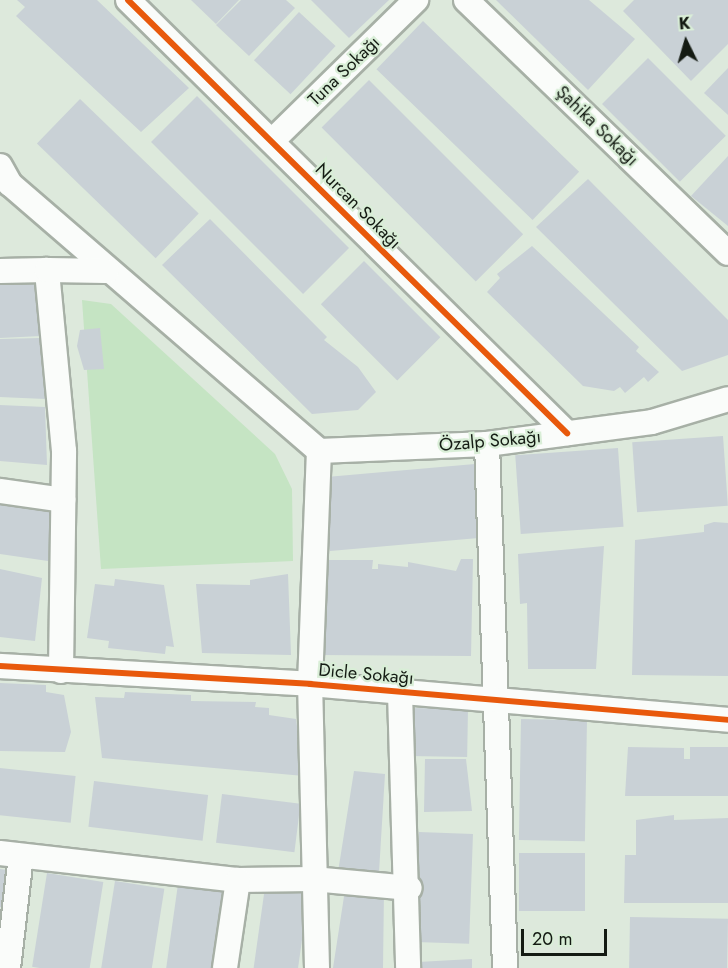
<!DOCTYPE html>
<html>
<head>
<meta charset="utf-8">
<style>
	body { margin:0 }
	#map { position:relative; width:728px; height:968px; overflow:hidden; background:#dde9dc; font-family:Jost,sans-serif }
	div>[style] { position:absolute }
	.green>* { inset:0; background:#c5e4c3 }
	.building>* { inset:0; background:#c9d1d6; transform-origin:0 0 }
	.roads { filter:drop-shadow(2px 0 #a7b0a6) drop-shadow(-2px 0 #a7b0a6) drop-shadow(0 2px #a7b0a6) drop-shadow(0 -2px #a7b0a6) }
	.street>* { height:24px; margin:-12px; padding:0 12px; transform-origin:12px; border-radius:12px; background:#fafcfa }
	.cycleway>* { height:6px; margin:-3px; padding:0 3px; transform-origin:3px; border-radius:3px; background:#e8590c }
	span { translate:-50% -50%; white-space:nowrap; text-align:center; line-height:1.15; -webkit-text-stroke:4.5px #d9eed7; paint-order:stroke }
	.street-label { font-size:18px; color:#141b13 }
	.north { position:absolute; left:656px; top:12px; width:60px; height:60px; -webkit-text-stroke:4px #d9eed7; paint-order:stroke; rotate:355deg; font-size:16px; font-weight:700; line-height:24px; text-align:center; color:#141b13 }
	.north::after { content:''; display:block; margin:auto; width:21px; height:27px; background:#141b13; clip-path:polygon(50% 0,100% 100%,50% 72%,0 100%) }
	.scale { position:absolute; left:521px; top:929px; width:86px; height:27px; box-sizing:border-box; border:3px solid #141b13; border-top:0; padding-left:8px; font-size:18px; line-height:21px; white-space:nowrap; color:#141b13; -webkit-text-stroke:4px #d9eed7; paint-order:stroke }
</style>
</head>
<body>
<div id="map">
	<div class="green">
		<i style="clip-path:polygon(82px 300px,111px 304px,275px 454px,292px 489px,293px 561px,101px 569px)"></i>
	</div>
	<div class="building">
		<i style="clip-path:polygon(17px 0,97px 0,189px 88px,141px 132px,16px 16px,25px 7px)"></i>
		<i style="clip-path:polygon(191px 0,239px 0,216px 24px)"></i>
		<i style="clip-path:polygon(241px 0,286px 0,295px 8px,249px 56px,216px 25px)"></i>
		<i style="clip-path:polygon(311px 0,389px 0,349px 38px)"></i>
		<i style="clip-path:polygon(496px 0,589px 0,635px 39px,588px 90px)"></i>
		<i style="clip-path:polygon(634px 0,728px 0,728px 44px,691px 81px,623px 11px)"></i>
		<i style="left:299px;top:12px;width:50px;height:66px;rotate:43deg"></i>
		<i style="left:423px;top:21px;width:217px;height:67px;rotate:44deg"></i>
		<i style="left:648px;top:58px;width:110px;height:65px;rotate:45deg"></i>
		<i style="clip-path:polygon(728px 68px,728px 115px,704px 93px)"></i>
		<i style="left:369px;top:80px;width:218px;height:67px;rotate:45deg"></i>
		<i style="left:197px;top:96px;width:215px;height:65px;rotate:45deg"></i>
		<i style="left:80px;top:99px;width:165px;height:62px;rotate:44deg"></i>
		<i style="clip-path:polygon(728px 156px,728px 226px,691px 196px)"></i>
		<i style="clip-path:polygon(588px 179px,728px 320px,728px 355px,682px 371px,536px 227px)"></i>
		<i style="clip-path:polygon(210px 219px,327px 337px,324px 340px,358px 367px,376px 392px,358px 410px,312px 414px,162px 265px)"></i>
		<i style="clip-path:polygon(532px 246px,639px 347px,636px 351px,659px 372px,648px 382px,644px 377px,625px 393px,620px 387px,614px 391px,583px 386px,487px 292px,500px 278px,497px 274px)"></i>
		<i style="left:364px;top:261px;width:108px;height:61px;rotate:45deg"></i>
		<i style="clip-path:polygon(34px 274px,41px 336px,0 338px,0 280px)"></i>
		<i style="clip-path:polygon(100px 328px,104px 369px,84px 370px,77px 346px,80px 330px)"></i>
		<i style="clip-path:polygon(40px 338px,45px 399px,0 397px,0 339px)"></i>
		<i style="clip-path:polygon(0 405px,45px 407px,47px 465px,0 461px)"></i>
		<i style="left:723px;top:436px;width:70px;height:91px;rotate:86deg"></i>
		<i style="left:618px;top:448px;width:79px;height:103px;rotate:86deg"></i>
		<i style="left:475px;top:464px;width:74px;height:152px;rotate:85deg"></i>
		<i style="clip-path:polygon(0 498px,57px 508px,48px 561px,0 554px)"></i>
		<i style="clip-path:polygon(714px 522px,728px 523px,728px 676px,632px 675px,635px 540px,704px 532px,704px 525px)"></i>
		<i style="clip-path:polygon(604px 546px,596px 669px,528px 669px,527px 603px,520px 604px,518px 554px)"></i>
		<i style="clip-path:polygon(461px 559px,473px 559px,471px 656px,319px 655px,326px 560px,373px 560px,372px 569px,378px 569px,378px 564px,408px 567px,408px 562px,456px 571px)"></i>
		<i style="clip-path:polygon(0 569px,42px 578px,35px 641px,0 637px)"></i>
		<i style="clip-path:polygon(288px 574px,291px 655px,202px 653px,196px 584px,250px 585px,250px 580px)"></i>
		<i style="clip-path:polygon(115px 579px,164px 585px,174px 647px,166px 646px,165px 654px,108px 648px,109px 641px,87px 638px,95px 584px,114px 586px)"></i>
		<i style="clip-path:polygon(0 683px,46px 685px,46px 692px,64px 695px,71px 732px,65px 752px,0 751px)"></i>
		<i style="clip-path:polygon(125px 692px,191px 695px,191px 701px,256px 702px,255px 707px,269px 708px,269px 715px,296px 719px,304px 776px,102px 758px,95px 697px,124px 698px)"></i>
		<i style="left:411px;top:708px;width:57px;height:48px;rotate:1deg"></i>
		<i style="left:521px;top:719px;width:66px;height:121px;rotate:1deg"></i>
		<i style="clip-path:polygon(628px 747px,684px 748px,684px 759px,690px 759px,690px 747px,728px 747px,728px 796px,625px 796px)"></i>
		<i style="clip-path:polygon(425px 759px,466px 759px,472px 811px,424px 812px)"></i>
		<i style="left:0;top:768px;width:76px;height:47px;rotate:6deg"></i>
		<i style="clip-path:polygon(354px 771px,385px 774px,379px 872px,338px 872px)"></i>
		<i style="left:94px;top:781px;width:115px;height:46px;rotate:7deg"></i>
		<i style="left:222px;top:794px;width:79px;height:49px;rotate:7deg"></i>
		<i style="clip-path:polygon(674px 815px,674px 820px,728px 818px,728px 903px,624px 903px,625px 855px,636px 855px,636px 820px)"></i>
		<i style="left:419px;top:832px;width:54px;height:110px;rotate:2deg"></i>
		<i style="left:519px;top:853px;width:66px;height:58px"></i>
		<i style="clip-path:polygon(0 869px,7px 870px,4px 907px,0 907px)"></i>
		<i style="left:47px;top:873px;width:57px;height:95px;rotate:9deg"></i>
		<i style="left:115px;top:881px;width:50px;height:88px;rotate:9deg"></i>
		<i style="left:178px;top:884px;width:51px;height:85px;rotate:8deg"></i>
		<i style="left:265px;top:887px;width:44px;height:82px;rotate:8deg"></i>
		<i style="clip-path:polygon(345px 890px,384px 890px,383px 968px,333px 968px)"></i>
		<i style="left:630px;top:917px;width:98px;height:51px;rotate:1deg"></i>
		<i style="clip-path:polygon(472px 959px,472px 968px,418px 968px,418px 962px)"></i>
	</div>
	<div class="roads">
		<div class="street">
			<i style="left:128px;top:0;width:617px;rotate:44.61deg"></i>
			<i style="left:466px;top:0;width:364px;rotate:44deg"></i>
			<i style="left:272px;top:141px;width:202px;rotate:-44.4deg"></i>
			<i style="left:0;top:166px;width:21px;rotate:61deg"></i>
			<i style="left:10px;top:184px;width:408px;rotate:40.8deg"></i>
			<i style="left:0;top:271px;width:47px;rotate:-1.2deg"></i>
			<i style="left:487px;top:444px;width:524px;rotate:88.03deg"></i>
			<i style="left:319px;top:451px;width:168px;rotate:-2.4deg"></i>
			<i style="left:487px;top:444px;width:166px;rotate:-7.6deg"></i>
			<i style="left:652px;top:422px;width:79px;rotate:-16.8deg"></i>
			<i style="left:0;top:491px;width:64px;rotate:8.1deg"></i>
			<i style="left:0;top:666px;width:311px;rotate:3.3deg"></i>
			<i style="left:310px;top:684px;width:420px;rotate:4.9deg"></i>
			<i style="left:61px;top:671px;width:220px;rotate:-89.2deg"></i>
			<i style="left:64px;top:451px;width:182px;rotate:-95.4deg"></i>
			<i style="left:47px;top:270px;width:60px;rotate:1deg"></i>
			<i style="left:400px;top:693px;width:275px;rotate:88.3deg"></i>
			<i style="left:0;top:853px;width:240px;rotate:6.5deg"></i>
			<i style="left:238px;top:880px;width:75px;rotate:-0.8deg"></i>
			<i style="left:313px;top:879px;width:97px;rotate:5.3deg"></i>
			<i style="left:8px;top:968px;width:113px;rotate:-83.4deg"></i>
			<i style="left:225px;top:968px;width:89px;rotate:-81.6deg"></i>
			<i style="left:317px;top:968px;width:284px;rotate:-91.4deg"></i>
			<i style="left:310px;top:684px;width:233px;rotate:-87.8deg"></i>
		</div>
	</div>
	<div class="cycleway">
		<i style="left:128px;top:0;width:617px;rotate:44.61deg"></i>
		<i style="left:0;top:666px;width:311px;rotate:3.3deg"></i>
		<i style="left:310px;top:684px;width:420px;rotate:4.9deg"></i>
	</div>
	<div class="street-label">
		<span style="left:344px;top:71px;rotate:-44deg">Tuna Sokağı</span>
		<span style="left:597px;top:126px;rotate:44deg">Şahika Sokağı</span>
		<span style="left:358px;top:206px;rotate:45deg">Nurcan Sokağı</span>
		<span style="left:490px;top:441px;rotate:-5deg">Özalp Sokağı</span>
		<span style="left:366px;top:674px;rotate:5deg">Dicle Sokağı</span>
	</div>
	<div class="north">K</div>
	<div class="scale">20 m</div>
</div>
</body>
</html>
